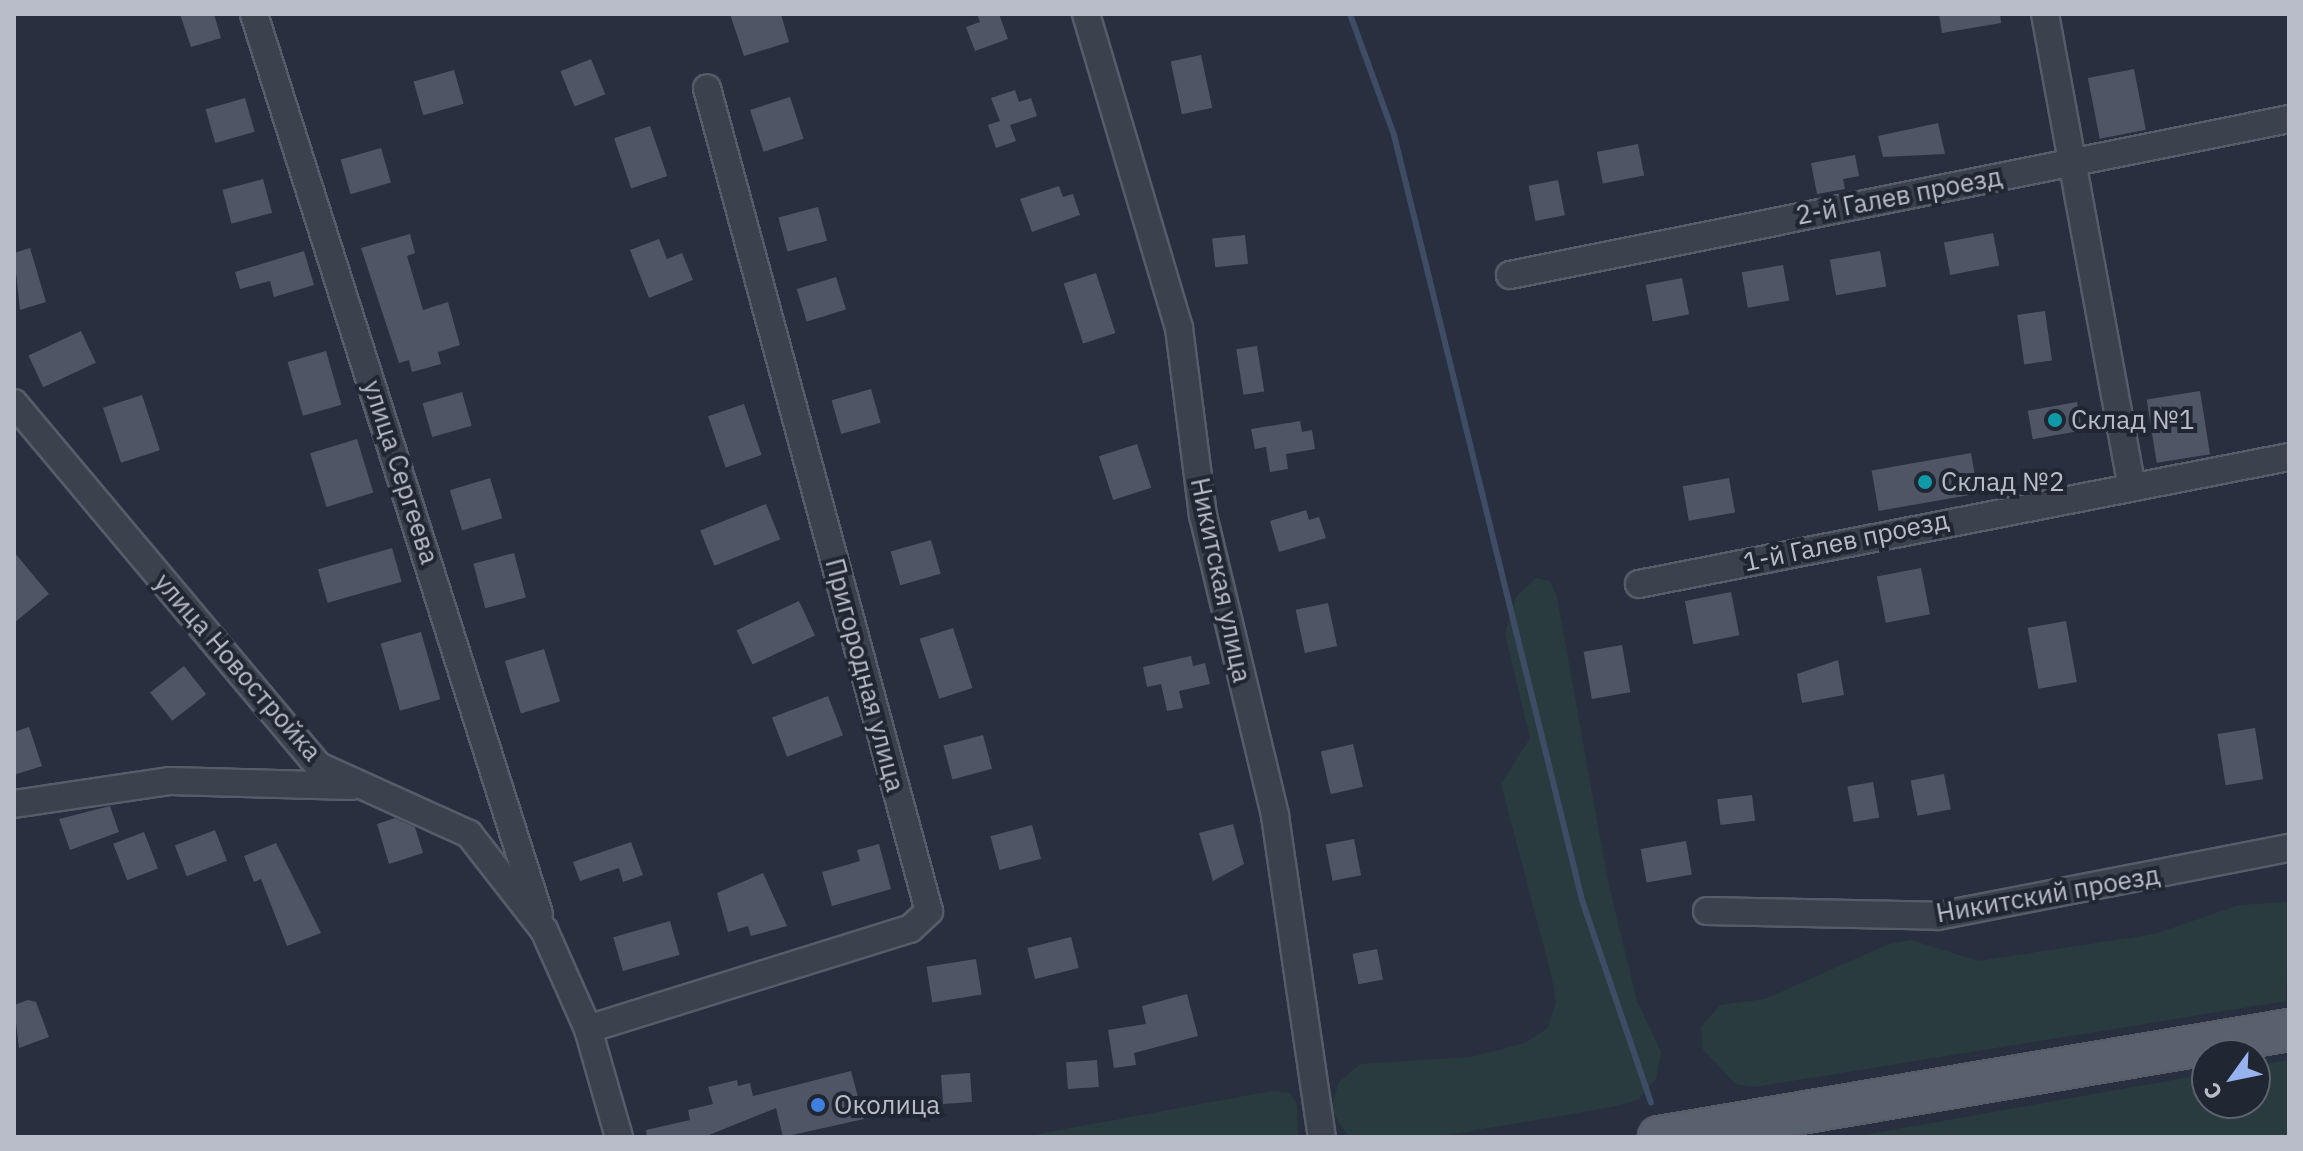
<!DOCTYPE html>
<html>
<head>
<meta charset="utf-8">
<style>
	body { margin:0 }
	#map { position:relative; width:2303px; height:1151px; overflow:hidden; background:#282f3e; font-family:"IBM Plex Sans",sans-serif }
	div>[style] { position:absolute }
	.green>* { inset:0; background:#2a3b3f }
	.stream>* { height:6px; margin:-3px; padding:0 3px; transform-origin:3px; border-radius:3px; background:#3f4c65 }
	.building>* { inset:0; background:#4e5666; transform-origin:0 0 }
	.roads { filter:drop-shadow(2px 0 #565d69) drop-shadow(-2px 0 #565d69) drop-shadow(0 2px #565d69) drop-shadow(0 -2px #565d69) }
	.street>* { height:26px; margin:-13px; padding:0 13px; transform-origin:13px; border-radius:13px; background:#3b424e }
	.primary>* { height:40px; margin:-20px; padding:0 20px; transform-origin:20px; border-radius:20px; background:#5a616e }
	.dots>* { width:22px; height:22px; translate:-50% -50%; box-sizing:border-box; border:4px solid #202733; border-radius:50% }
	span { translate:-50% -50%; white-space:nowrap; text-align:center; line-height:1.15; -webkit-text-stroke:8px #202733; paint-order:stroke }
	.street-label { font-size:26px; color:#b8bdc9 }
	.poi-label { font-size:26px; color:#b8bdc9 }
	.left { translate:0 -50%; text-align:left }
	.frame { position:absolute; inset:0; border:16px solid #b8bdc9; pointer-events:none }
	.north { position:absolute; left:2191px; top:1039px; width:80px; height:80px; box-sizing:border-box; background:#202733; border:2px solid #5d636f; border-radius:50%; rotate:237deg; font-size:22px; font-weight:700; line-height:32px; text-align:center; color:#b8bdc9 }
	.north::after { content:''; display:block; margin:auto; width:28px; height:36px; background:#96b2ef; clip-path:polygon(50% 0,100% 100%,50% 72%,0 100%) }
</style>
</head>
<body>
<div id="map">
	<div class="green">
		<i style="clip-path:polygon(1536px 578px,1550px 581px,1557px 597px,1608px 882px,1637px 1001px,1661px 1052px,1656px 1079px,1638px 1100px,1612px 1107px,1436px 1137px,1348px 1137px,1331px 1109px,1339px 1082px,1360px 1064px,1471px 1057px,1525px 1043px,1548px 1028px,1556px 1002px,1551px 974px,1501px 784px,1530px 738px,1505px 634px,1516px 597px)"></i>
		<i style="clip-path:polygon(2289px 902px,2286px 1001px,1755px 1087px,1736px 1084px,1703px 1050px,1701px 1027px,1720px 1005px,1765px 999px,1889px 944px,1911px 940px,1978px 961px,2155px 934px,2239px 905px)"></i>
		<i style="clip-path:polygon(2289px 1060px,2289px 1137px,1852px 1137px,2207px 1074px,2207px 1103px,2255px 1103px,2255px 1066px)"></i>
		<i style="clip-path:polygon(1271px 1091px,1290px 1093px,1297px 1104px,1298px 1137px,1022px 1137px)"></i>
	</div>
	<div class="stream">
		<i style="left:1350px;top:14px;width:129px;rotate:70deg"></i>
		<i style="left:1394px;top:135px;width:788px;rotate:76.19deg"></i>
		<i style="left:1582px;top:900px;width:214px;rotate:71.2deg"></i>
	</div>
	<div class="building">
		<i style="clip-path:polygon(180px 14px,214px 14px,221px 38px,191px 47px)"></i>
		<i style="clip-path:polygon(730px 14px,781px 14px,789px 42px,744px 56px)"></i>
		<i style="clip-path:polygon(977px 14px,999px 14px,1008px 39px,975px 51px,966px 27px,980px 22px)"></i>
		<i style="clip-path:polygon(1939px 14px,2000px 14px,2001px 23px,1942px 33px)"></i>
		<i style="left:1201px;top:55px;width:54px;height:31px;rotate:78deg"></i>
		<i style="left:591px;top:59px;width:38px;height:33px;rotate:68deg"></i>
		<i style="left:2134px;top:69px;width:62px;height:47px;rotate:79deg"></i>
		<i style="left:454px;top:70px;width:35px;height:42px;rotate:74deg"></i>
		<i style="clip-path:polygon(1015px 90px,1019px 102px,1031px 98px,1037px 116px,1010px 125px,1016px 141px,996px 148px,988px 125px,1000px 121px,991px 98px)"></i>
		<i style="left:790px;top:97px;width:44px;height:42px;rotate:72deg"></i>
		<i style="left:245px;top:98px;width:35px;height:41px;rotate:74deg"></i>
		<i style="clip-path:polygon(1938px 123px,1945px 154px,1883px 157px,1878px 136px)"></i>
		<i style="left:650px;top:126px;width:53px;height:38px;rotate:71deg"></i>
		<i style="left:1638px;top:144px;width:32px;height:42px;rotate:79deg"></i>
		<i style="left:381px;top:148px;width:36px;height:42px;rotate:74deg"></i>
		<i style="clip-path:polygon(1855px 155px,1859px 176px,1843px 179px,1845px 189px,1817px 194px,1811px 163px)"></i>
		<i style="left:263px;top:179px;width:35px;height:42px;rotate:75deg"></i>
		<i style="left:1558px;top:180px;width:36px;height:30px;rotate:79deg"></i>
		<i style="clip-path:polygon(1059px 186px,1063px 197px,1073px 194px,1080px 215px,1032px 232px,1020px 199px)"></i>
		<i style="left:818px;top:207px;width:35px;height:41px;rotate:75deg"></i>
		<i style="left:1993px;top:233px;width:33px;height:50px;rotate:79deg"></i>
		<i style="clip-path:polygon(410px 234px,415px 253px,407px 256px,423px 310px,448px 302px,460px 345px,438px 352px,441px 364px,412px 372px,409px 360px,399px 363px,361px 248px)"></i>
		<i style="left:1245px;top:235px;width:29px;height:33px;rotate:84deg"></i>
		<i style="clip-path:polygon(659px 239px,667px 259px,682px 253px,693px 280px,649px 298px,630px 250px)"></i>
		<i style="clip-path:polygon(30px 248px,46px 302px,20px 310px,14px 253px)"></i>
		<i style="clip-path:polygon(304px 251px,314px 285px,274px 297px,270px 281px,240px 289px,235px 272px)"></i>
		<i style="left:1880px;top:251px;width:36px;height:51px;rotate:80deg"></i>
		<i style="left:1783px;top:265px;width:36px;height:42px;rotate:80deg"></i>
		<i style="left:1096px;top:273px;width:63px;height:34px;rotate:72deg"></i>
		<i style="left:836px;top:277px;width:34px;height:41px;rotate:73deg"></i>
		<i style="left:1682px;top:278px;width:37px;height:37px;rotate:79deg"></i>
		<i style="left:2045px;top:311px;width:50px;height:28px;rotate:82deg"></i>
		<i style="left:81px;top:331px;width:35px;height:58px;rotate:65deg"></i>
		<i style="left:1257px;top:346px;width:46px;height:21px;rotate:81deg"></i>
		<i style="left:326px;top:351px;width:56px;height:40px;rotate:74deg"></i>
		<i style="left:871px;top:389px;width:35px;height:41px;rotate:74deg"></i>
		<i style="left:2200px;top:391px;width:64px;height:54px;rotate:81deg"></i>
		<i style="left:462px;top:392px;width:35px;height:41px;rotate:74deg"></i>
		<i style="left:142px;top:395px;width:58px;height:41px;rotate:72deg"></i>
		<i style="left:2077px;top:402px;width:29px;height:50px;rotate:80deg"></i>
		<i style="left:744px;top:404px;width:54px;height:38px;rotate:71deg"></i>
		<i style="clip-path:polygon(1300px 421px,1302px 432px,1312px 430px,1315px 449px,1286px 454px,1288px 469px,1270px 472px,1266px 447px,1255px 449px,1251px 429px)"></i>
		<i style="left:357px;top:439px;width:56px;height:49px;rotate:73deg"></i>
		<i style="left:1137px;top:444px;width:46px;height:40px;rotate:72deg"></i>
		<i style="left:1971px;top:453px;width:41px;height:101px;rotate:80deg"></i>
		<i style="left:490px;top:478px;width:42px;height:42px;rotate:73deg"></i>
		<i style="left:1729px;top:478px;width:35px;height:47px;rotate:80deg"></i>
		<i style="left:766px;top:504px;width:38px;height:71px;rotate:68deg"></i>
		<i style="clip-path:polygon(1306px 510px,1309px 520px,1319px 517px,1326px 538px,1279px 552px,1270px 521px)"></i>
		<i style="left:931px;top:540px;width:35px;height:42px;rotate:74deg"></i>
		<i style="left:392px;top:548px;width:35px;height:77px;rotate:74deg"></i>
		<i style="clip-path:polygon(14px 552px,49px 594px,14px 623px)"></i>
		<i style="left:514px;top:553px;width:46px;height:42px;rotate:75deg"></i>
		<i style="left:1921px;top:568px;width:47px;height:45px;rotate:79deg"></i>
		<i style="left:1731px;top:592px;width:44px;height:47px;rotate:79deg"></i>
		<i style="left:799px;top:601px;width:38px;height:69px;rotate:65deg"></i>
		<i style="left:1328px;top:603px;width:44px;height:33px;rotate:78deg"></i>
		<i style="left:2066px;top:621px;width:62px;height:39px;rotate:80deg"></i>
		<i style="left:953px;top:628px;width:63px;height:35px;rotate:72deg"></i>
		<i style="left:421px;top:632px;width:70px;height:42px;rotate:74deg"></i>
		<i style="left:1622px;top:645px;width:48px;height:39px;rotate:80deg"></i>
		<i style="left:544px;top:649px;width:55px;height:41px;rotate:73deg"></i>
		<i style="clip-path:polygon(1191px 656px,1193px 666px,1205px 663px,1210px 684px,1179px 691px,1183px 708px,1167px 711px,1161px 684px,1147px 687px,1143px 667px)"></i>
		<i style="clip-path:polygon(1838px 660px,1844px 695px,1802px 703px,1797px 674px)"></i>
		<i style="left:184px;top:666px;width:36px;height:43px;rotate:52deg"></i>
		<i style="left:828px;top:696px;width:42px;height:60px;rotate:69deg"></i>
		<i style="clip-path:polygon(29px 727px,42px 766px,14px 775px,14px 732px)"></i>
		<i style="left:2255px;top:728px;width:52px;height:38px;rotate:81deg"></i>
		<i style="left:983px;top:735px;width:35px;height:41px;rotate:75deg"></i>
		<i style="left:1353px;top:744px;width:44px;height:33px;rotate:77deg"></i>
		<i style="left:1944px;top:774px;width:36px;height:34px;rotate:79deg"></i>
		<i style="left:1873px;top:782px;width:36px;height:26px;rotate:80deg"></i>
		<i style="left:1752px;top:795px;width:26px;height:35px;rotate:83deg"></i>
		<i style="clip-path:polygon(110px 806px,119px 832px,70px 850px,59px 819px)"></i>
		<i style="clip-path:polygon(395px 818px,415px 827px,423px 853px,389px 864px,377px 824px)"></i>
		<i style="clip-path:polygon(1233px 824px,1244px 864px,1213px 881px,1199px 833px)"></i>
		<i style="left:1032px;top:825px;width:35px;height:43px;rotate:75deg"></i>
		<i style="left:215px;top:830px;width:33px;height:43px;rotate:69deg"></i>
		<i style="left:144px;top:832px;width:39px;height:33px;rotate:69deg"></i>
		<i style="left:1354px;top:839px;width:37px;height:29px;rotate:79deg"></i>
		<i style="left:1686px;top:841px;width:34px;height:46px;rotate:80deg"></i>
		<i style="clip-path:polygon(631px 842px,643px 875px,623px 882px,619px 868px,580px 881px,573px 862px)"></i>
		<i style="clip-path:polygon(276px 843px,321px 933px,287px 946px,261px 879px,254px 882px,244px 856px)"></i>
		<i style="clip-path:polygon(879px 844px,891px 889px,832px 906px,822px 872px,860px 861px,857px 850px)"></i>
		<i style="clip-path:polygon(763px 873px,787px 926px,751px 936px,748px 926px,728px 932px,717px 893px)"></i>
		<i style="left:670px;top:921px;width:35px;height:59px;rotate:74deg"></i>
		<i style="left:1071px;top:937px;width:32px;height:45px;rotate:76deg"></i>
		<i style="left:1377px;top:949px;width:31px;height:25px;rotate:79deg"></i>
		<i style="left:976px;top:959px;width:36px;height:50px;rotate:81deg"></i>
		<i style="clip-path:polygon(1187px 994px,1198px 1036px,1134px 1053px,1136px 1065px,1114px 1068px,1108px 1030px,1146px 1024px,1142px 1006px)"></i>
		<i style="clip-path:polygon(28px 1000px,36px 1002px,49px 1037px,19px 1048px,14px 1005px)"></i>
		<i style="left:1097px;top:1060px;width:27px;height:31px;rotate:86deg"></i>
		<i style="clip-path:polygon(851px 1071px,864px 1119px,783px 1137px,776px 1108px,704px 1137px,647px 1137px,646px 1130px,690px 1120px,688px 1110px,713px 1104px,708px 1087px,737px 1080px,738px 1086px,750px 1083px,753px 1096px)"></i>
		<i style="left:970px;top:1073px;width:29px;height:29px;rotate:86deg"></i>
	</div>
	<div class="roads">
		<div class="street">
			<i style="left:254px;top:14px;width:944px;rotate:72.43deg"></i>
			<i style="left:1086px;top:14px;width:327px;rotate:73.5deg"></i>
			<i style="left:1179px;top:328px;width:189px;rotate:82.7deg"></i>
			<i style="left:1203px;top:515px;width:309px;rotate:76.5deg"></i>
			<i style="left:1275px;top:816px;width:324px;rotate:81.7deg"></i>
			<i style="left:2045px;top:14px;width:476px;rotate:79.6deg"></i>
			<i style="left:1510px;top:275px;width:794px;rotate:-11.32deg"></i>
			<i style="left:14px;top:403px;width:474px;rotate:50deg"></i>
			<i style="left:319px;top:766px;width:165px;rotate:24.4deg"></i>
			<i style="left:469px;top:834px;width:122px;rotate:52deg"></i>
			<i style="left:544px;top:930px;width:108px;rotate:66deg"></i>
			<i style="left:588px;top:1029px;width:112px;rotate:74deg"></i>
			<i style="left:1639px;top:584px;width:662px;rotate:-11.06deg"></i>
			<i style="left:14px;top:804px;width:158px;rotate:-8.4deg"></i>
			<i style="left:170px;top:781px;width:181px;rotate:1.6deg"></i>
			<i style="left:1707px;top:911px;width:231px;rotate:1.2deg"></i>
			<i style="left:1938px;top:916px;width:358px;rotate:-11deg"></i>
			<i style="left:588px;top:1029px;width:337px;rotate:-17.3deg"></i>
			<i style="left:910px;top:929px;width:26px;rotate:-43deg"></i>
			<i style="left:929px;top:911px;width:852px;rotate:-105.1deg"></i>
		</div>
		<div class="primary">
			<i style="left:1659px;top:1137px;width:639px;rotate:-9.64deg"></i>
		</div>
	</div>
	<div class="dots">
		<i style="left:2055px;top:420px;background:#0f9aa8"></i>
		<i style="left:1925px;top:482px;background:#0f9aa8"></i>
		<i style="left:818px;top:1105px;background:#3f7fe0"></i>
	</div>
	<div class="street-label">
		<span style="left:1899px;top:196px;rotate:-11deg">2-й Галев проезд</span>
		<span style="left:401px;top:472px;rotate:72deg">улица Сергеева</span>
		<span style="left:1846px;top:541px;rotate:-12deg">1-й Галев проезд</span>
		<span style="left:1221px;top:580px;rotate:78deg">Никитская улица</span>
		<span style="left:238px;top:667px;rotate:49deg">улица Новостройка</span>
		<span style="left:865px;top:675px;rotate:75deg">Пригородная улица</span>
		<span style="left:2048px;top:894px;rotate:-10deg">Никитский проезд</span>
	</div>
	<div class="poi-label">
		<span class="left" style="left:2071px;top:420px">Склад №1</span>
		<span class="left" style="left:1941px;top:482px">Склад №2</span>
		<span class="left" style="left:834px;top:1105px">Околица</span>
	</div>
	<div class="frame"></div>
	<div class="north">С</div>
</div>
</body>
</html>
